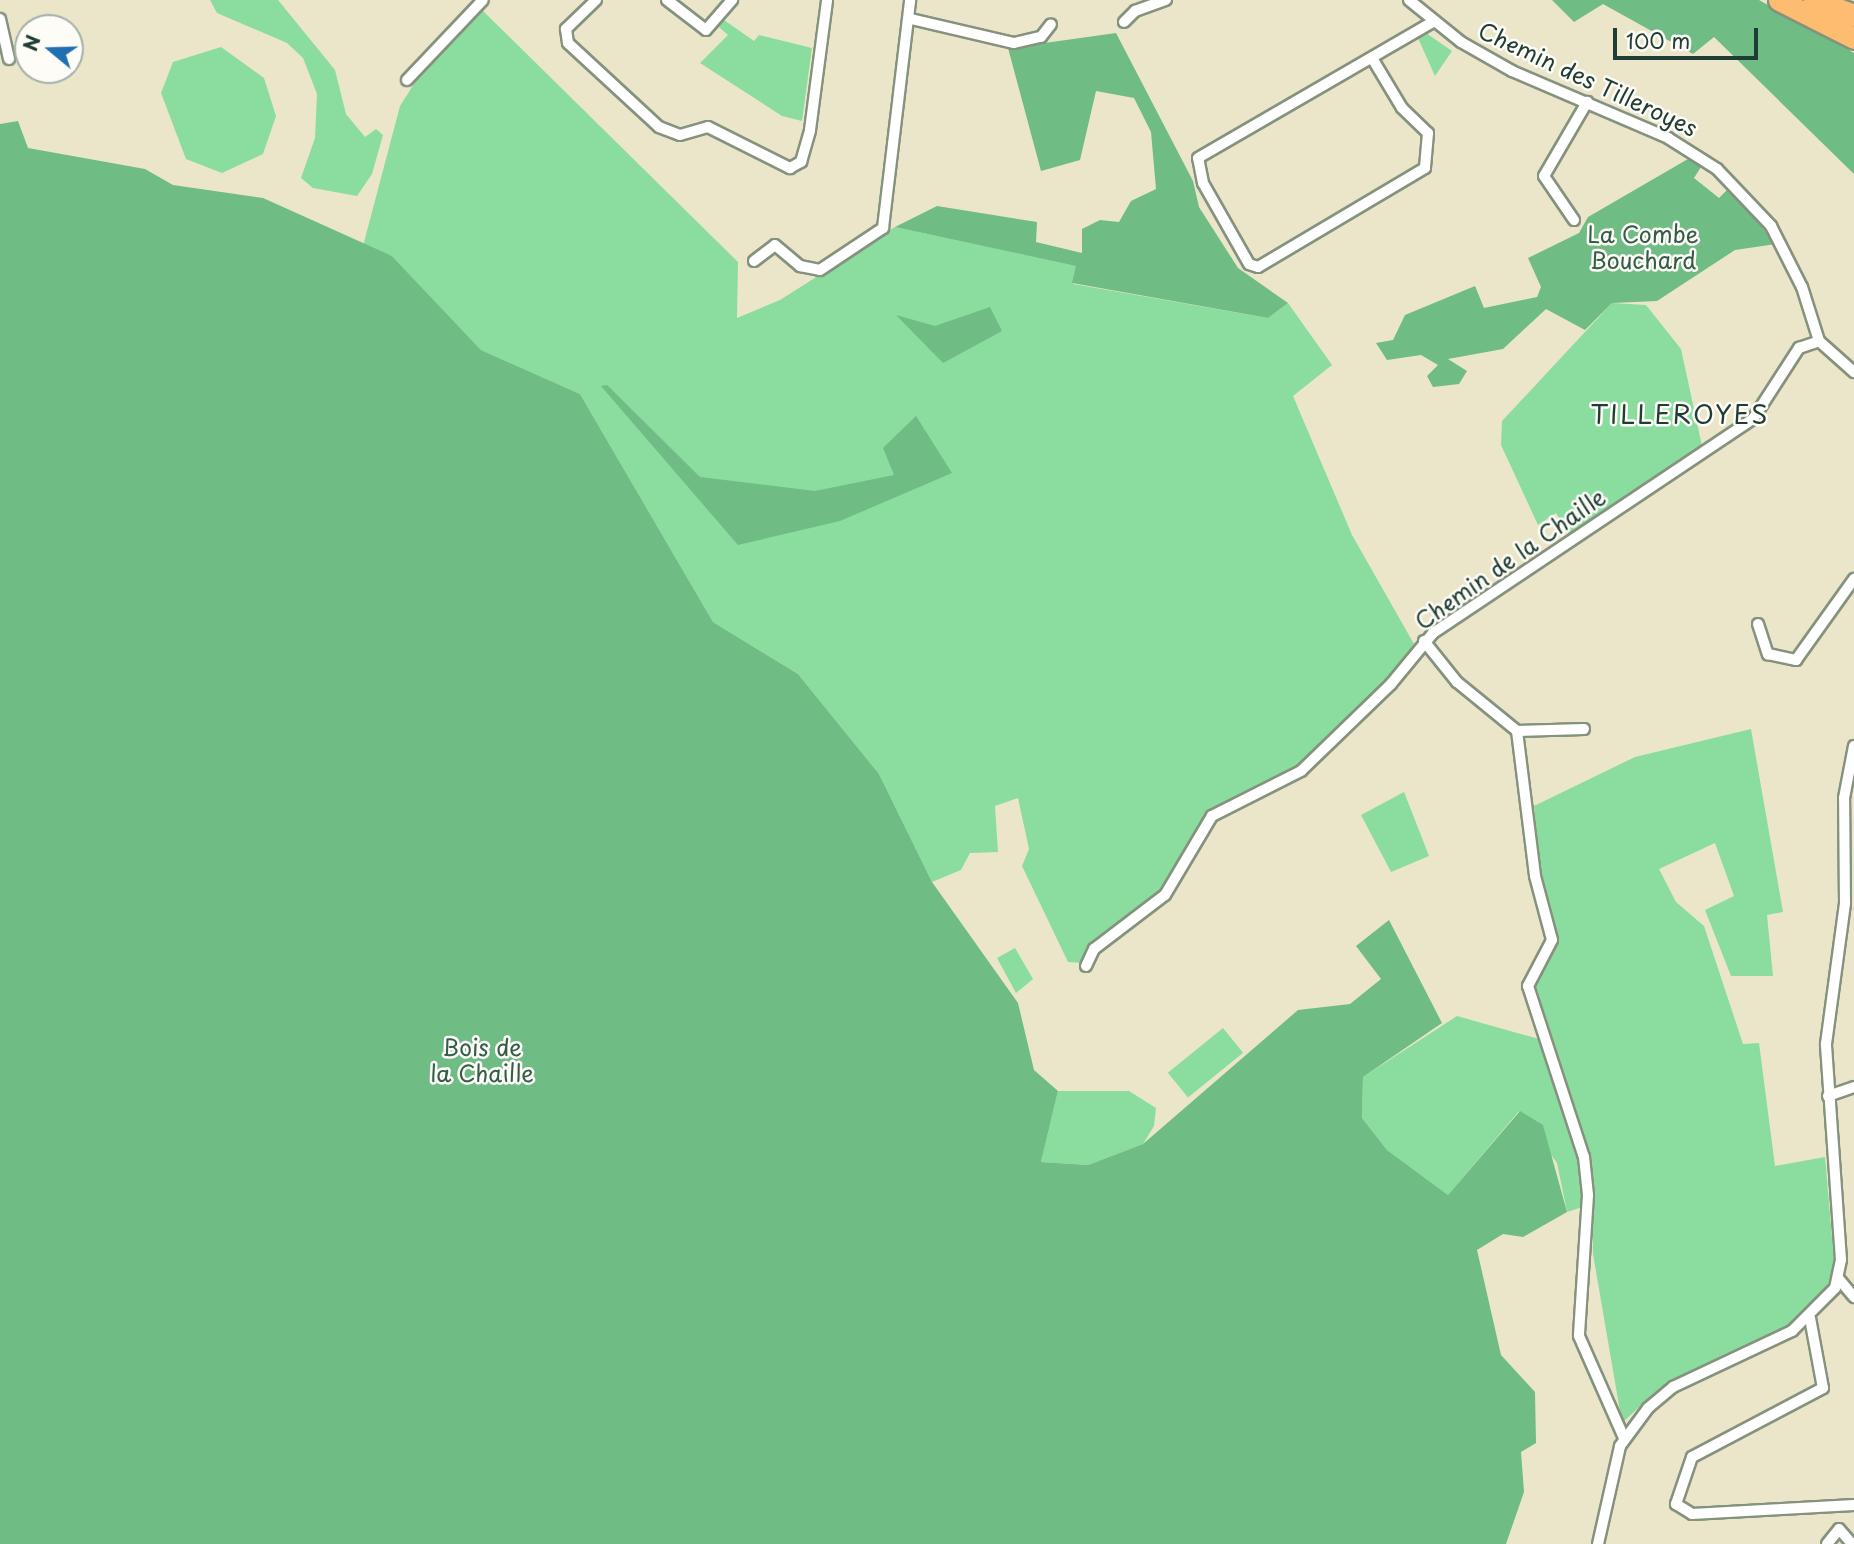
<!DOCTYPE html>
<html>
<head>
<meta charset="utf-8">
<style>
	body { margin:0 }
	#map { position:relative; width:1854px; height:1544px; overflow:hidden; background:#ebe6c9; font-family:"Playpen Sans",sans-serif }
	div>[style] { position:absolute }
	.green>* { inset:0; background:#8add9e; transform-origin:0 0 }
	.forest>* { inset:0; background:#6fbc85 }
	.roads { filter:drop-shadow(2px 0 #85927e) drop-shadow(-2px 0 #85927e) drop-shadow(0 2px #85927e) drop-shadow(0 -2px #85927e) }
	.street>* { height:10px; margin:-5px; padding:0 5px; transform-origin:5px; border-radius:5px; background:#fff }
	.highway>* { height:21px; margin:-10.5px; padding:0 10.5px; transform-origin:10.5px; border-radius:10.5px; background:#febc70 }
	span { translate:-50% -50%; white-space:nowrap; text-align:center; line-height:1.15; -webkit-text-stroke:5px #fdfcf7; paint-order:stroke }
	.street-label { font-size:23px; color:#1f3d34 }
	.park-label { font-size:23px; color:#345d49 }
	.quarter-label { font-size:26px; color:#1f3d34; letter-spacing:2px }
	.north { position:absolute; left:14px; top:14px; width:70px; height:70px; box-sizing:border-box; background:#fdfcf7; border:2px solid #a4b0a9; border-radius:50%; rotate:289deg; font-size:19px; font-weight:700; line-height:28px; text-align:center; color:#1f3d34 }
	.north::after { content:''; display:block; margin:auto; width:24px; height:32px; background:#1f6fb2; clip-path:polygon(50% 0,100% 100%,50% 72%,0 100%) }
	.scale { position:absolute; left:1613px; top:28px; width:145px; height:32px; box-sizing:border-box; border:4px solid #1f3d34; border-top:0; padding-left:9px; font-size:21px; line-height:24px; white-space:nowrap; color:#1f3d34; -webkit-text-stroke:5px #fdfcf7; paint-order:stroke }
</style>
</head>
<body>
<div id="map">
	<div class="green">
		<i style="clip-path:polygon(210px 0,278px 0,335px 70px,346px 114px,365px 137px,376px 129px,383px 135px,372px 174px,357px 196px,313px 188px,301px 178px,315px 138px,317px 94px,303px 58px,287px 43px,217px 13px)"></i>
		<i style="clip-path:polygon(482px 10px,738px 262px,737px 318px,780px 300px,895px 227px,1077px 266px,1073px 284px,1268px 318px,1288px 303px,1332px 365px,1293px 396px,1352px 535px,1414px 644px,1387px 682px,1298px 768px,1206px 817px,1151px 905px,1084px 963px,1068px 962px,1022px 866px,1029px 849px,1018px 798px,995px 806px,998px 852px,970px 853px,961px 870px,932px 882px,879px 774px,798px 674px,713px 622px,580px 394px,481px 350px,392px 256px,363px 246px,400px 106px,424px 68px)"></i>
		<i style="clip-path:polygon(724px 20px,754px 41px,759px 35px,812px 48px,802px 121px,782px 116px,700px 63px,728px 35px,719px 27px)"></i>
		<i style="clip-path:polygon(1426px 33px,1452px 51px,1435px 76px,1418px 38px)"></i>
		<i style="clip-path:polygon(221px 47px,264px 78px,276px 116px,263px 154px,222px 173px,186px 159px,161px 93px,173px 62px)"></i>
		<i style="clip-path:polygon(1612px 303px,1646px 305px,1681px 349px,1702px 446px,1569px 535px,1556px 513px,1538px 525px,1501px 445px,1502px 421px)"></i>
		<i style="clip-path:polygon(1751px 729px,1783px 912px,1767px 915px,1773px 976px,1731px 976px,1705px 910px,1734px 896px,1715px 843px,1659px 869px,1676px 902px,1704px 926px,1743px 1044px,1759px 1043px,1775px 1166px,1825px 1157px,1835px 1272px,1810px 1314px,1655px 1392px,1622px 1423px,1593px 1254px,1592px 1204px,1567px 1212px,1557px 1163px,1519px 1111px,1448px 1195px,1387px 1150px,1362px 1118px,1363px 1077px,1457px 1016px,1546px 1041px,1532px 986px,1555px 945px,1540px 877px,1534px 806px,1635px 757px)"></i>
		<i style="clip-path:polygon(1404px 792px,1429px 856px,1391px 872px,1361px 815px)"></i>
		<i style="clip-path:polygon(1015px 948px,1033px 979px,1016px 993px,997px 958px)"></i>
		<i style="left:1223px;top:1028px;width:32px;height:71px;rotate:51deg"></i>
		<i style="clip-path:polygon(1058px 1091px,1129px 1091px,1156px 1108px,1154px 1126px,1143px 1144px,1088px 1165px,1041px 1162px)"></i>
	</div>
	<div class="forest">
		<i style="clip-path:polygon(1552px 0,1759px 0,1854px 53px,1854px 174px,1714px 37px,1693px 54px,1603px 4px,1574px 22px)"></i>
		<i style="clip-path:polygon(1116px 33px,1193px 181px,1199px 207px,1238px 268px,1288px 303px,1268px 318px,1072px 283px,1076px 266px,895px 227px,937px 206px,1037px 222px,1036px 242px,1082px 253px,1082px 229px,1100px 220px,1119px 222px,1131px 201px,1156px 189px,1151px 132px,1134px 98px,1096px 91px,1080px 160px,1041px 171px,1008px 48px)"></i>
		<i style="clip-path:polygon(18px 121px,28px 148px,145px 169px,173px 185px,263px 198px,392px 256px,481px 350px,580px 394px,713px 622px,798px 674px,879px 774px,932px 882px,1018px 1003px,1034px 1070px,1058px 1091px,1041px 1162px,1088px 1165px,1143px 1144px,1298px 1010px,1350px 1004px,1381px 979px,1356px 946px,1389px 920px,1442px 1023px,1363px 1077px,1362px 1118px,1387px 1150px,1448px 1195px,1520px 1111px,1543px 1125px,1567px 1212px,1523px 1237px,1503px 1234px,1477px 1250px,1501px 1355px,1535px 1392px,1536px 1443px,1521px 1452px,1524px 1492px,1506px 1544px,0 1544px,0 124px)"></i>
		<i style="clip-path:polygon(1688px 159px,1701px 167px,1694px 178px,1719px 198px,1729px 188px,1776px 244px,1735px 250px,1657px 301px,1612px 303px,1585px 330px,1546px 309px,1503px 349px,1448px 359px,1467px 371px,1459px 384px,1433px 387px,1427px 376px,1438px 365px,1421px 355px,1387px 360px,1376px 343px,1393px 340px,1405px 315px,1475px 286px,1484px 308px,1537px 297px,1541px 287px,1528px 258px,1579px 233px,1588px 217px)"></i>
		<i style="clip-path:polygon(990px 307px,1002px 331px,943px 363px,896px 315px,935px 326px)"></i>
		<i style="clip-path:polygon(607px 385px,700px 477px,815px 491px,894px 475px,883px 448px,916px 416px,952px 473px,840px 521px,738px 545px,601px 386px)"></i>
	</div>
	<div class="roads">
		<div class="street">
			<i style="left:596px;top:0;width:42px;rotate:136deg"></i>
			<i style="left:566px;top:29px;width:14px;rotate:82deg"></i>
			<i style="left:568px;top:43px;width:124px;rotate:42.7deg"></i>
			<i style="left:659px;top:127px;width:22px;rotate:21deg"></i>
			<i style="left:680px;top:135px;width:29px;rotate:-16deg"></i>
			<i style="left:708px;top:127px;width:92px;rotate:26.6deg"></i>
			<i style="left:790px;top:168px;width:13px;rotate:-29deg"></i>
			<i style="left:801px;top:162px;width:33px;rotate:-74deg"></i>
			<i style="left:810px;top:130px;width:131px;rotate:-82.5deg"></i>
			<i style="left:667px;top:0;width:49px;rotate:37.6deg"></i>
			<i style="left:706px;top:30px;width:40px;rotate:-49deg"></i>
			<i style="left:1409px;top:0;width:67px;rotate:38.9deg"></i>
			<i style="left:1461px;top:42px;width:59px;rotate:29.6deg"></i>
			<i style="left:1512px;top:71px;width:170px;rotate:23.2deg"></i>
			<i style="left:1668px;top:138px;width:58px;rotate:32.3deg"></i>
			<i style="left:1717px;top:169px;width:79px;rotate:46.5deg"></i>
			<i style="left:1771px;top:226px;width:68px;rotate:63.1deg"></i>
			<i style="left:1802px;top:287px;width:57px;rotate:72.5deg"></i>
			<i style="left:1819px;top:341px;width:47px;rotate:41.5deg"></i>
			<i style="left:0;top:19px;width:41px;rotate:77.3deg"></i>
			<i style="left:911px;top:19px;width:106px;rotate:13.1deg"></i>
			<i style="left:1014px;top:43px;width:28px;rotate:-13deg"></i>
			<i style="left:1041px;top:37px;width:16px;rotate:-52deg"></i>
			<i style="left:1124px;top:22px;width:16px;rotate:-45deg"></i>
			<i style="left:1135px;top:11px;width:33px;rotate:-20deg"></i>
			<i style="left:1372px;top:58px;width:58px;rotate:59deg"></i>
			<i style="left:1402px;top:108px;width:36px;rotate:44deg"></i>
			<i style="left:1428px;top:133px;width:35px;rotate:95deg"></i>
			<i style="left:1425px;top:168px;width:194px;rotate:149.3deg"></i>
			<i style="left:1258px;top:267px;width:9px;rotate:-162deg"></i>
			<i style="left:1249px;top:264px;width:93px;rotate:-119.6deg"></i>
			<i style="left:1203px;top:183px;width:25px;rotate:-101deg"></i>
			<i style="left:1198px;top:158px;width:272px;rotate:-30.1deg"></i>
			<i style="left:407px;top:80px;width:110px;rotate:-46.5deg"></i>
			<i style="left:1574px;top:220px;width:53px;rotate:-124.3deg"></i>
			<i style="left:1544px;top:176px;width:86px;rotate:-59.8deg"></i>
			<i style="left:754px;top:261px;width:26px;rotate:-37deg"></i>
			<i style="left:775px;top:245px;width:33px;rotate:40deg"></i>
			<i style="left:800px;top:266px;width:20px;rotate:11deg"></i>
			<i style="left:820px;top:270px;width:76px;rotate:-33.7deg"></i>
			<i style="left:883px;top:228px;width:230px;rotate:-83.2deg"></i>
			<i style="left:1758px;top:624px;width:32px;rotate:72deg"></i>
			<i style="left:1768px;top:654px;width:29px;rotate:12deg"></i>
			<i style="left:1796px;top:660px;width:100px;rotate:-54.4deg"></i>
			<i style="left:1424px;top:641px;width:53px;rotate:51.2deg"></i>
			<i style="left:1457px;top:682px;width:77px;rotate:39.2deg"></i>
			<i style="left:1517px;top:731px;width:67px;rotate:-1.7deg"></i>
			<i style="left:1517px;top:731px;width:146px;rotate:82.9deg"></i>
			<i style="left:1535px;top:876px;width:66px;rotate:75.1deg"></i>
			<i style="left:1552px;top:940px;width:52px;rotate:117.6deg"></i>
			<i style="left:1528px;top:986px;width:180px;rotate:71.9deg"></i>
			<i style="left:1584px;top:1157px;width:38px;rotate:84deg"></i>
			<i style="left:1588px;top:1195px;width:141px;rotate:93.7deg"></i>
			<i style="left:1579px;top:1336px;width:111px;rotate:66.2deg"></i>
			<i style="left:1086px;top:966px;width:19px;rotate:-65deg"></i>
			<i style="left:1094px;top:949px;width:89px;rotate:-37.3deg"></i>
			<i style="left:1165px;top:895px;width:92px;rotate:-59.3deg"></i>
			<i style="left:1212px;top:816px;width:100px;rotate:-26.8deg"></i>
			<i style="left:1301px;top:771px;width:125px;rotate:-44deg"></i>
			<i style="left:1391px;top:684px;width:66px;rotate:-50.5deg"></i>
			<i style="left:1433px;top:633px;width:385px;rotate:-33.8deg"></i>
			<i style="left:1753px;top:419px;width:85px;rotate:-57.1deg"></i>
			<i style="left:1799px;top:348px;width:21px;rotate:-19deg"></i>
			<i style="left:1828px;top:1096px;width:28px;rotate:-19deg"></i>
			<i style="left:1838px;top:1278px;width:25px;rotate:50deg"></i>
			<i style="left:1810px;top:1318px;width:71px;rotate:79.5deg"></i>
			<i style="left:1823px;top:1388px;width:148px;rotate:152.2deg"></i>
			<i style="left:1692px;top:1457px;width:50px;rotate:108.8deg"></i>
			<i style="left:1676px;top:1504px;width:19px;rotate:32deg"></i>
			<i style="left:1692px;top:1514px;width:162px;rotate:-3.2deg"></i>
			<i style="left:1598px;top:1544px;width:100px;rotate:-77.3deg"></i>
			<i style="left:1620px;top:1446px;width:47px;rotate:-53.6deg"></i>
			<i style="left:1648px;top:1408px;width:33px;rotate:-40deg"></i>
			<i style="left:1673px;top:1387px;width:132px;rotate:-25.2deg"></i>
			<i style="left:1792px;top:1331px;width:61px;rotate:-45deg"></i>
			<i style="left:1835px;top:1288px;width:29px;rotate:-78deg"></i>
			<i style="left:1841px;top:1260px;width:217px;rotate:-94deg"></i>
			<i style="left:1826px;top:1044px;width:142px;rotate:-82.3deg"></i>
			<i style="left:1845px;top:903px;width:105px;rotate:-90.5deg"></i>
			<i style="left:1844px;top:798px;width:53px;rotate:-79.1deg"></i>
			<i style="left:1827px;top:1544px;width:19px;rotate:-51deg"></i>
			<i style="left:1839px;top:1529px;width:20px;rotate:49deg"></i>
		</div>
		<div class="highway">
			<i style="left:1779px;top:0;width:84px;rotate:26.9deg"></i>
			<i style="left:1814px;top:0;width:43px;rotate:20.6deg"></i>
		</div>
	</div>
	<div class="street-label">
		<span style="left:1588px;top:79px;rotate:25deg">Chemin des Tilleroyes</span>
		<span style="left:1510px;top:559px;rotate:-35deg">Chemin de la Chaille</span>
	</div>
	<div class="park-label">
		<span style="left:1643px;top:247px">La Combe<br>Bouchard</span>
		<span style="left:482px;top:1060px">Bois de<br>la Chaille</span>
	</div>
	<div class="quarter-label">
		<span style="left:1680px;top:414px">TILLEROYES</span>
	</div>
	<div class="north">N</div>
	<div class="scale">100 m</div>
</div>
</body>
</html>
